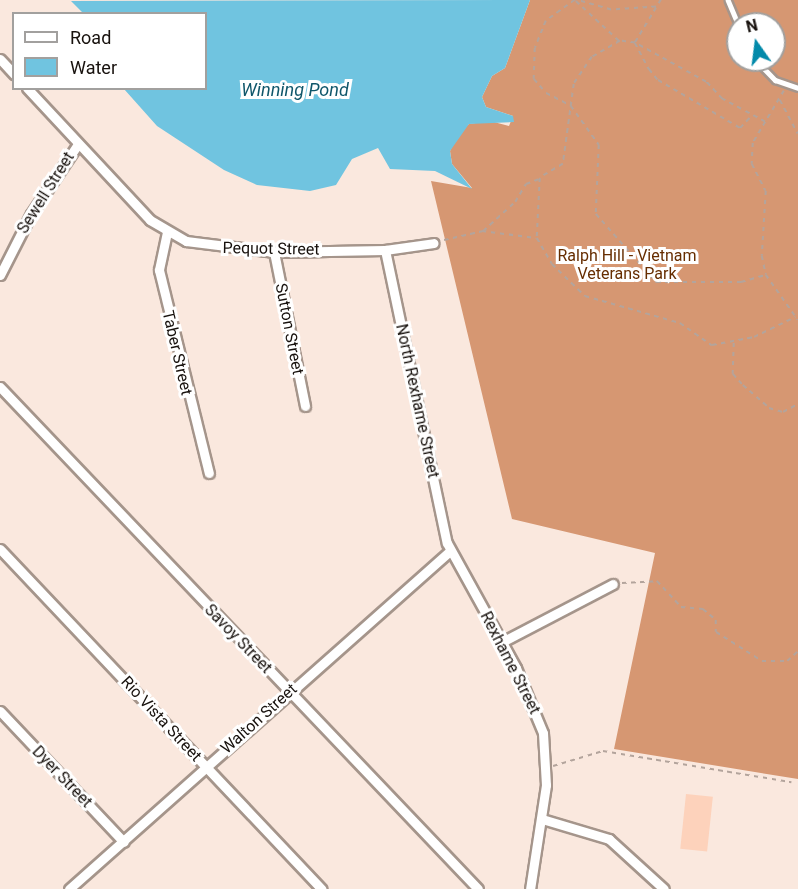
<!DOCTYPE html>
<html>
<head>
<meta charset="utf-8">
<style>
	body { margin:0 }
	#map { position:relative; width:798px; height:889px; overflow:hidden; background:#fae8de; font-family:Roboto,sans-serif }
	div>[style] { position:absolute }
	.green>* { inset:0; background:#fdd2bb; transform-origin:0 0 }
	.forest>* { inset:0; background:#d69772 }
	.water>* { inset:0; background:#70c4e0 }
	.path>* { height:1.5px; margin-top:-0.75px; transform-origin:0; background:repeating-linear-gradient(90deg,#b3a49c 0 4.5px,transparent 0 9px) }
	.roads { filter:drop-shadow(2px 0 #a5958b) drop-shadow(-2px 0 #a5958b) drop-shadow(0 2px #a5958b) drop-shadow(0 -2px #a5958b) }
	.service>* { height:4.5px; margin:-2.25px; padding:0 2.25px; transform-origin:2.25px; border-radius:2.25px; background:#fff }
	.minor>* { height:9px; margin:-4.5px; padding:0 4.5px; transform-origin:4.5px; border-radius:4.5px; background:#fff }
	span { translate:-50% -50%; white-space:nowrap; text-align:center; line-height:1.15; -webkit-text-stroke:6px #fff; paint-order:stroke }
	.street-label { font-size:16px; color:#17110d }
	.park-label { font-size:16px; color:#662d00 }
	.water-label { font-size:18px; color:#10576b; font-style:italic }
	.legend { position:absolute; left:12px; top:12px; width:195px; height:78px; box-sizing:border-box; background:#fff; border:2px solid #a2a09e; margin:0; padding:8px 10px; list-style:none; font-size:18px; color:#17110d }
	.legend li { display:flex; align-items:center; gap:12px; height:30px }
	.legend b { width:30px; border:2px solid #a2a09e }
	.north { position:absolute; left:726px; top:12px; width:60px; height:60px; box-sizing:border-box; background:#fff; border:2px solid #a2a09e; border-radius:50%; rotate:346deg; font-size:16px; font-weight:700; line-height:24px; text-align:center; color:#17110d }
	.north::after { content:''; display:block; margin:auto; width:21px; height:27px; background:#038aaa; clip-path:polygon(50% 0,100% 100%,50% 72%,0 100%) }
</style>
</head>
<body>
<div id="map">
	<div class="green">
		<i style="left:686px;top:794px;width:27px;height:55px;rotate:6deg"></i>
	</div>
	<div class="forest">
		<i style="clip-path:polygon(evenodd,530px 0,798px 0,798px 779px,614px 749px,655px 553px,512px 519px,431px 181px,472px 188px,452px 164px,450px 151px,459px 132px,469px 124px,490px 121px,509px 126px,513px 116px,486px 107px,482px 97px,492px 76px,505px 68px,530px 0,738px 24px,774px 24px,774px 60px,738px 60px,738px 24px)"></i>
	</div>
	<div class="water">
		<i style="clip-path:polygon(530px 0,505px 68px,492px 76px,482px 97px,486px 107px,513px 116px,514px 122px,469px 124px,450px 151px,452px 164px,472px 189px,435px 171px,390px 169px,378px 148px,352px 159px,336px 185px,310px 191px,257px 185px,224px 170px,157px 126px,124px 89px,206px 88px,206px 14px,83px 13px,71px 1px)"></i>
	</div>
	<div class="path">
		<i style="left:661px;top:0;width:50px;rotate:121.2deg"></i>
		<i style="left:635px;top:43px;width:30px;rotate:62deg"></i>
		<i style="left:649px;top:69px;width:14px;rotate:51deg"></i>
		<i style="left:658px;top:80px;width:95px;rotate:30.3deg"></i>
		<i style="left:740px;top:128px;width:16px;rotate:-47deg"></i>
		<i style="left:576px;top:1px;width:59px;rotate:42.9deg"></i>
		<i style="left:656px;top:7px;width:45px;rotate:176.2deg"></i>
		<i style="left:611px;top:10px;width:37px;rotate:-164deg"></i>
		<i style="left:575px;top:0;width:36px;rotate:144deg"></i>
		<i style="left:546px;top:21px;width:29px;rotate:112deg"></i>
		<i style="left:535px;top:48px;width:31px;rotate:92deg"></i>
		<i style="left:534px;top:79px;width:18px;rotate:49deg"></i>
		<i style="left:546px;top:93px;width:28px;rotate:27deg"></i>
		<i style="left:571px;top:106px;width:48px;rotate:54.3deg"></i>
		<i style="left:599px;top:145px;width:69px;rotate:92.5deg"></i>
		<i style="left:596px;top:214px;width:91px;rotate:48.6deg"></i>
		<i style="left:656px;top:282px;width:85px"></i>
		<i style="left:741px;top:282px;width:26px;rotate:-16deg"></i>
		<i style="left:784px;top:91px;width:61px;rotate:120.8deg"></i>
		<i style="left:753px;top:143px;width:21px;rotate:93deg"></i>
		<i style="left:752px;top:164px;width:30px;rotate:63deg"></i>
		<i style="left:766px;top:191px;width:65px;rotate:93.5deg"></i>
		<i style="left:762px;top:256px;width:19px;rotate:78deg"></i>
		<i style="left:766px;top:275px;width:55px;rotate:54.6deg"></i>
		<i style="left:780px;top:100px;width:38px;rotate:62deg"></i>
		<i style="left:765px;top:122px;width:49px;rotate:-151.9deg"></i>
		<i style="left:722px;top:99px;width:23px;rotate:-133deg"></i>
		<i style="left:706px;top:82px;width:81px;rotate:-151.2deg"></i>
		<i style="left:635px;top:43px;width:15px;rotate:-172deg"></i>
		<i style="left:620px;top:41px;width:32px;rotate:150deg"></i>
		<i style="left:592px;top:57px;width:32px;rotate:124deg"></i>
		<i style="left:574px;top:84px;width:81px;rotate:97.8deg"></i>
		<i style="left:563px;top:164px;width:27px;rotate:149deg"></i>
		<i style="left:540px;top:178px;width:60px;rotate:92.9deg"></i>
		<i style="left:537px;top:238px;width:30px;rotate:60deg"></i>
		<i style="left:552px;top:264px;width:46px;rotate:44.1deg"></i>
		<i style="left:585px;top:296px;width:99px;rotate:15.9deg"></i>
		<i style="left:680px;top:323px;width:39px;rotate:35deg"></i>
		<i style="left:712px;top:345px;width:43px;rotate:-10.8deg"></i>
		<i style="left:754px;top:337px;width:46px;rotate:-26deg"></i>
		<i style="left:483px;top:231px;width:43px;rotate:-42.2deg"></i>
		<i style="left:515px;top:202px;width:21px;rotate:-59deg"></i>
		<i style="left:526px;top:184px;width:14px;rotate:-21deg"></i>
		<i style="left:444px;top:240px;width:39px;rotate:-13deg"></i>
		<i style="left:482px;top:231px;width:54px;rotate:7.4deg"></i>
		<i style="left:734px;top:343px;width:31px;rotate:92deg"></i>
		<i style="left:733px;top:374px;width:15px;rotate:48deg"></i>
		<i style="left:743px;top:385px;width:35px;rotate:41deg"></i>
		<i style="left:769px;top:408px;width:15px;rotate:16deg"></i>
		<i style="left:783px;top:412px;width:17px;rotate:-28deg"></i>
		<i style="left:622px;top:583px;width:35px;rotate:-3deg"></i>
		<i style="left:657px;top:581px;width:35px;rotate:47deg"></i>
		<i style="left:681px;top:607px;width:22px;rotate:5deg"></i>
		<i style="left:703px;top:609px;width:17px;rotate:40deg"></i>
		<i style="left:716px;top:620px;width:12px;rotate:90deg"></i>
		<i style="left:716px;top:632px;width:54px;rotate:32.2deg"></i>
		<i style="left:762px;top:661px;width:25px"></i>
		<i style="left:787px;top:661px;width:15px;rotate:-42deg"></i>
		<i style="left:553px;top:766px;width:52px;rotate:-16.7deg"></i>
		<i style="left:603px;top:751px;width:191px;rotate:9.4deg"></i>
	</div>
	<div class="roads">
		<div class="service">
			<i style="left:728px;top:0;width:26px;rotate:67deg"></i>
			<i style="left:756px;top:60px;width:28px;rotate:46deg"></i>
			<i style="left:775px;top:80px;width:24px;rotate:19deg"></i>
		</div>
		<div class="minor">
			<i style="left:0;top:59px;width:21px;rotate:47deg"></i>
			<i style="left:27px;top:88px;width:180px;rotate:47deg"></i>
			<i style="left:150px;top:220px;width:42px;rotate:30.3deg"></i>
			<i style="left:186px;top:241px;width:89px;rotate:7.1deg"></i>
			<i style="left:274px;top:252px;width:111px;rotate:-1deg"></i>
			<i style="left:385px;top:250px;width:49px;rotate:-8.1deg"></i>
			<i style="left:167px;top:232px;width:39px;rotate:102deg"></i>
			<i style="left:159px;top:270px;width:209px;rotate:76.2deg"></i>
			<i style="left:385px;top:250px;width:299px;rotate:78.1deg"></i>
			<i style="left:447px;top:543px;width:143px;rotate:61.1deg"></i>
			<i style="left:516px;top:668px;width:70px;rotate:67.4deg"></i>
			<i style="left:543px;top:733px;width:52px;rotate:86.7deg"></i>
			<i style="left:546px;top:785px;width:105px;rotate:98.7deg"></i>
			<i style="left:274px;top:252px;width:157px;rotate:78.6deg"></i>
			<i style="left:0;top:275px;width:68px;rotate:-63.1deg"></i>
			<i style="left:31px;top:214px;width:84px;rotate:-56.1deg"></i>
			<i style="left:0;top:387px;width:693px;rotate:46.4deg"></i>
			<i style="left:0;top:549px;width:468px;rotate:46.6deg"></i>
			<i style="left:502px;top:642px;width:125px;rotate:-27.6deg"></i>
			<i style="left:0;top:711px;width:180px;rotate:46.6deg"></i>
			<i style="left:542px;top:819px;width:70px;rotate:16.6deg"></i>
			<i style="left:609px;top:839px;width:74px;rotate:42.3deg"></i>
			<i style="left:69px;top:889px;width:509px;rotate:-41.58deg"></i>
		</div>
	</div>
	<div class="street-label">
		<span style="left:46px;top:193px;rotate:-58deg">Sewell Street</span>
		<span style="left:271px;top:249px;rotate:1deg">Pequot Street</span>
		<span style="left:289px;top:329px;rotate:79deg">Sutton Street</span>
		<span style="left:177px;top:353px;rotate:77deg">Taber Street</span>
		<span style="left:417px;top:401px;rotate:78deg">North Rexhame Street</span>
		<span style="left:238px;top:639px;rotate:46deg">Savoy Street</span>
		<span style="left:510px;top:663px;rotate:63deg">Rexhame Street</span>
		<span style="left:161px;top:719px;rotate:47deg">Rio Vista Street</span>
		<span style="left:259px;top:719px;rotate:-42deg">Walton Street</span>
		<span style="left:62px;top:777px;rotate:46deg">Dyer Street</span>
	</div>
	<div class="park-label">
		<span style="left:627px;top:265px">Ralph Hill - Vietnam<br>Veterans Park</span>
	</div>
	<div class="water-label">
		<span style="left:295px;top:90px">Winning Pond</span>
	</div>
	<ul class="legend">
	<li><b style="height:8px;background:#fff"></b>Road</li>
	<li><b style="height:16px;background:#70c4e0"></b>Water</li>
	</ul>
	<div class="north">N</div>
</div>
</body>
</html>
